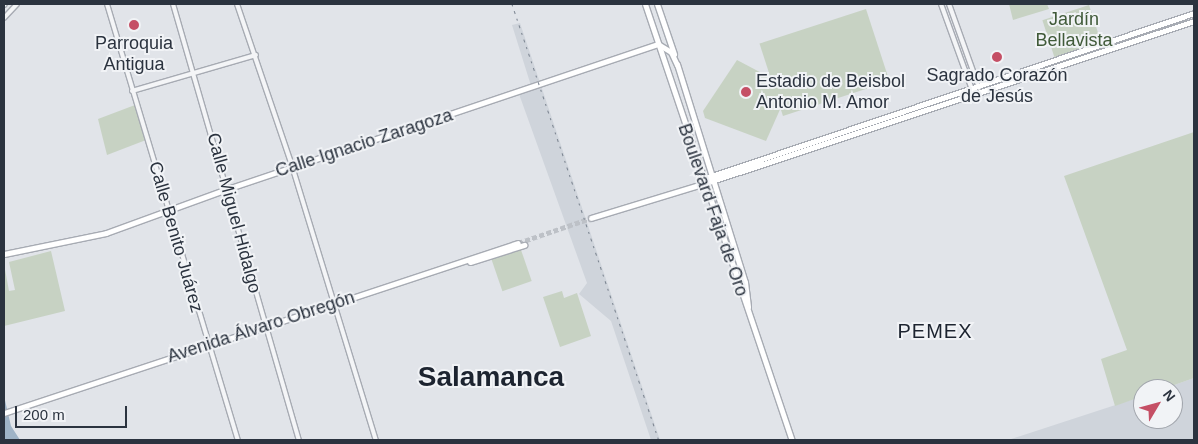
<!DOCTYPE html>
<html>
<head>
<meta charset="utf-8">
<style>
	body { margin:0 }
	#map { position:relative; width:1198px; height:444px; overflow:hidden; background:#e1e4e9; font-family:Helvetica,sans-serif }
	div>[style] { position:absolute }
	.built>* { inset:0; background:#cfd4db }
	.green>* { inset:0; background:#c7d2c3; transform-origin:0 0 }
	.water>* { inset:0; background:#9fb3c6 }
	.primary-tunnel>* { height:5px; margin-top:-2.5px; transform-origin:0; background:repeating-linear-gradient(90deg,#bdc1c7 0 5px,transparent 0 7.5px) }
	.roads { filter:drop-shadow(1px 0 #a7abb3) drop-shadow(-1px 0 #a7abb3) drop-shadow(0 1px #a7abb3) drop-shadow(0 -1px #a7abb3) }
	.tertiary>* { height:4px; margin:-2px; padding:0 2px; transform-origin:2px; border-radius:2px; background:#f4f5f7 }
	.primary>* { height:5px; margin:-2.5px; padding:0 2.5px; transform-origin:2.5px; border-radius:2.5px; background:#fff }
	.rail>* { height:1px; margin-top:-0.5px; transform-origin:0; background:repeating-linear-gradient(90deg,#7c8591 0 2.5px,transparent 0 7.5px) }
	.dots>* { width:14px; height:14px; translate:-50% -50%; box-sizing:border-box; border:2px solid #f1f3f6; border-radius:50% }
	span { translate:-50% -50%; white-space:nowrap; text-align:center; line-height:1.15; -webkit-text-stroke:4px #f1f3f6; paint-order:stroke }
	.park-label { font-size:18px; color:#405a39 }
	.poi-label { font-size:18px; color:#2b333f }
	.left { translate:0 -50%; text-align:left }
	.street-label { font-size:18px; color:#2b333f }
	.quarter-label { font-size:20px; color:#1d2430; letter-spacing:1px }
	.town-label { font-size:28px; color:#1d2430; font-weight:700 }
	.frame { position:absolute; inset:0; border:5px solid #2b333f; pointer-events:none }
	.north { position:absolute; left:1133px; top:379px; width:50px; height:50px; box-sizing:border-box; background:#f1f3f6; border:1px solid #a2a6ad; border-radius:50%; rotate:53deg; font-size:14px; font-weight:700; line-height:20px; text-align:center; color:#2b333f }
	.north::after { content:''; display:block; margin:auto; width:18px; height:22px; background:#c54f65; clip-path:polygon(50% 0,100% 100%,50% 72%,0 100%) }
	.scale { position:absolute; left:15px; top:406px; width:112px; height:22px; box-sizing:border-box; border:2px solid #2b333f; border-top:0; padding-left:6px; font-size:15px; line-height:18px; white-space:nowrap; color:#2b333f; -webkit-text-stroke:4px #f1f3f6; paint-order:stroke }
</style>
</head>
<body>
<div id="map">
	<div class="built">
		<i style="clip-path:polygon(520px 23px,660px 440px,651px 440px,611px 321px,579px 294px,587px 283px,519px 94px,532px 89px,512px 25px)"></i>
		<i style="clip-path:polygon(1194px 378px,1194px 440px,1008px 440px,1143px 396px,1143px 419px,1173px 419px,1173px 389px,1163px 389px)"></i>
	</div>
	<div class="green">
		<i style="clip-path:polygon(1009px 4px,1047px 4px,1049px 9px,1013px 20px)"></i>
		<i style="left:1089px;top:5px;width:39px;height:49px;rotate:72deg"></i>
		<i style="left:866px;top:9px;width:76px;height:112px;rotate:72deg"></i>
		<i style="clip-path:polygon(737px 60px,771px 78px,782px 105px,766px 141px,705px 118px,703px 111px)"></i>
		<i style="clip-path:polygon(135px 105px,146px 140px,107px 155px,98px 119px)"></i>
		<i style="clip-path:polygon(1194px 132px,1194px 378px,1163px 389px,1143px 389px,1143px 396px,1115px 406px,1101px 359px,1127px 350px,1064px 176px)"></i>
		<i style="left:520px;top:247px;width:36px;height:31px;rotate:71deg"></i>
		<i style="clip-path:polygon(51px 251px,65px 311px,4px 326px,4px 264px,9px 291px,15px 290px,9px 262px)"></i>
		<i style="clip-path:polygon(562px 291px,564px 298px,577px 293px,591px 336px,560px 347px,543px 297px)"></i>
	</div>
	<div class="water">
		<i style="clip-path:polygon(4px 396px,11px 426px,20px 440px,4px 440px)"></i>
	</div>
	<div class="primary-tunnel">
		<i style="left:518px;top:243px;width:77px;rotate:-18.9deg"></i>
	</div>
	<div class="roads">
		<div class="tertiary">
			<i style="left:107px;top:4px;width:455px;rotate:73.3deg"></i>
			<i style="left:173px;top:4px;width:454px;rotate:73.9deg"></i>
			<i style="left:237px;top:4px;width:171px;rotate:71.2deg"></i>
			<i style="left:292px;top:166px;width:287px;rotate:73deg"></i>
			<i style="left:941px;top:4px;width:97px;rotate:70.1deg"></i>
			<i style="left:949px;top:4px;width:89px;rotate:70.3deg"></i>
			<i style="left:4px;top:5px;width:1px;rotate:-45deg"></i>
			<i style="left:4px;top:18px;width:19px;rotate:-47deg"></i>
			<i style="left:132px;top:91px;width:129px;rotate:-16.2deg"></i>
		</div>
		<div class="primary">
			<i style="left:645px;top:4px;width:460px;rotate:71.4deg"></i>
			<i style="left:657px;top:4px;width:53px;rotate:71.2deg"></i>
			<i style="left:677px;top:64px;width:228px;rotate:72.7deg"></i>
			<i style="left:745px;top:282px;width:25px;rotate:83deg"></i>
			<i style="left:703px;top:179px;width:518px;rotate:-18.68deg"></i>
			<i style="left:591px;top:218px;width:127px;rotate:-17deg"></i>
			<i style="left:712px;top:181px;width:508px;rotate:-18.36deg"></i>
			<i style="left:4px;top:254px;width:104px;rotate:-11.6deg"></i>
			<i style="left:106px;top:233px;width:129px;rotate:-20deg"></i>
			<i style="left:227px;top:189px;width:455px;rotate:-18.6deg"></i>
			<i style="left:658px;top:44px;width:15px;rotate:32deg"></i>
			<i style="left:671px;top:52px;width:14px;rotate:65deg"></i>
			<i style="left:470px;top:262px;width:57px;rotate:-17.5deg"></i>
			<i style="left:4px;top:413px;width:541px;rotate:-18.3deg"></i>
		</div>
	</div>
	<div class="rail">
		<i style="left:512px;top:4px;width:460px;rotate:71.4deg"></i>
	</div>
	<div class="dots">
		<i style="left:134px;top:25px;background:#c54f65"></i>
		<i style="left:997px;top:57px;background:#c54f65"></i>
		<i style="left:746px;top:92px;background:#c54f65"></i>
	</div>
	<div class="park-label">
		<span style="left:1074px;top:30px">Jardín<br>Bellavista</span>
	</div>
	<div class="poi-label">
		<span style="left:134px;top:54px">Parroquia<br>Antigua</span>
		<span style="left:997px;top:86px">Sagrado Corazón<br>de Jesús</span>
		<span class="left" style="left:756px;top:92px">Estadio de Beisbol<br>Antonio M. Amor</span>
	</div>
	<div class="street-label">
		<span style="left:364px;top:143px;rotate:-18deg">Calle Ignacio Zaragoza</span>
		<span style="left:713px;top:210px;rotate:71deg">Boulevard Faja de Oro</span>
		<span style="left:234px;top:213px;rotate:75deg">Calle Miguel Hidalgo</span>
		<span style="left:176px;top:237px;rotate:74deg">Calle Benito Juárez</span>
		<span style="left:261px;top:327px;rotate:-18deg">Avenida Álvaro Obregón</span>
	</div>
	<div class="quarter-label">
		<span style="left:935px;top:331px">PEMEX</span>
	</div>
	<div class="town-label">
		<span style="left:491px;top:377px">Salamanca</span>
	</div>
	<div class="frame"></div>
	<div class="north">N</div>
	<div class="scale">200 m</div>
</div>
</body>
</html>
